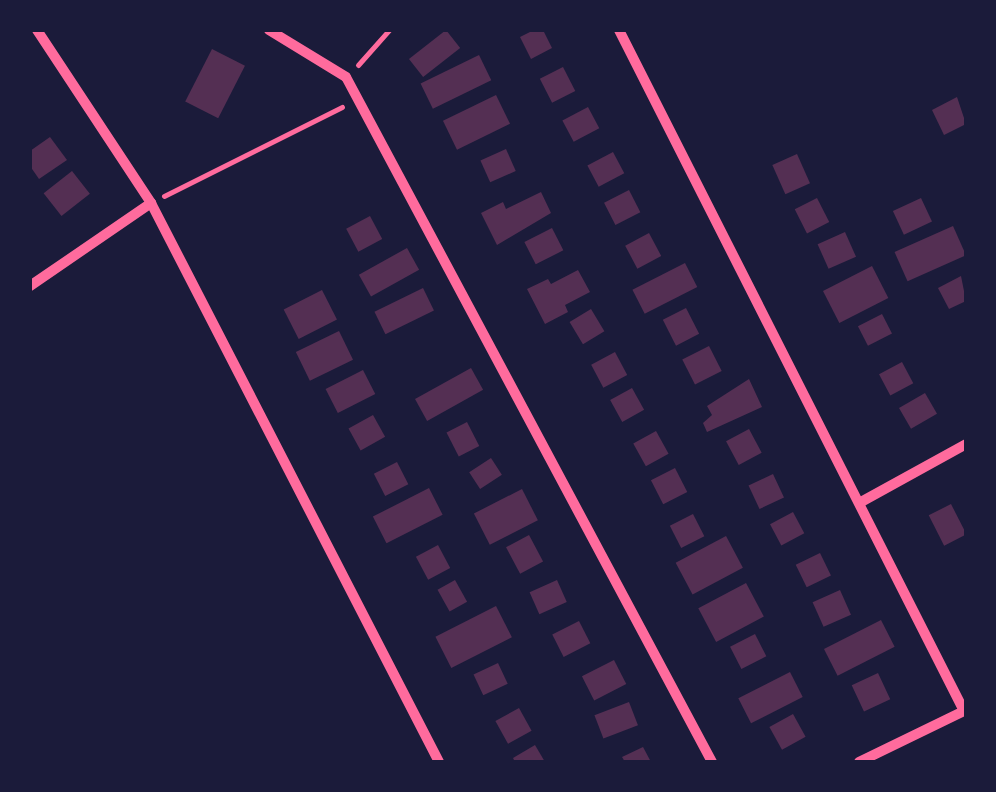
<!DOCTYPE html>
<html>
<head>
<meta charset="utf-8">
<style>
	body { margin:0 }
	#map { position:relative; width:996px; height:792px; overflow:hidden; background:#1b1b3a; font-family:"Nunito Sans",sans-serif }
	div>[style] { position:absolute }
	.building>* { inset:0; background:#542f53; transform-origin:0 0 }
	.path>* { height:5px; margin:-2.5px; padding:0 2.5px; transform-origin:2.5px; border-radius:2.5px; background:#ff6b9d }
	.minor>* { height:10px; margin:-5px; padding:0 5px; transform-origin:5px; border-radius:5px; background:#ff6b9d }
	span { translate:-50% -50%; white-space:nowrap; text-align:center; line-height:1.15; -webkit-text-stroke:8px #1b1b3a; paint-order:stroke }
	.frame { position:absolute; inset:0; border:32px solid #1b1b3a; pointer-events:none }
</style>
</head>
<body>
<div id="map">
	<div class="building">
		<i style="left:446px;top:30px;width:23px;height:47px;rotate:52deg"></i>
		<i style="clip-path:polygon(534px 30px,543px 30px,552px 48px,531px 59px,520px 37px)"></i>
		<i style="left:212px;top:49px;width:37px;height:59px;rotate:27deg"></i>
		<i style="left:479px;top:55px;width:28px;height:65px;rotate:64deg"></i>
		<i style="left:563px;top:67px;width:27px;height:26px;rotate:63deg"></i>
		<i style="left:496px;top:95px;width:32px;height:59px;rotate:64deg"></i>
		<i style="clip-path:polygon(957px 97px,966px 124px,944px 135px,932px 110px)"></i>
		<i style="left:588px;top:107px;width:24px;height:29px;rotate:62deg"></i>
		<i style="clip-path:polygon(50px 137px,67px 160px,39px 179px,30px 166px,30px 151px)"></i>
		<i style="left:506px;top:149px;width:24px;height:28px;rotate:66deg"></i>
		<i style="left:613px;top:152px;width:24px;height:29px;rotate:62deg"></i>
		<i style="left:797px;top:154px;width:32px;height:27px;rotate:66deg"></i>
		<i style="left:72px;top:171px;width:29px;height:36px;rotate:52deg"></i>
		<i style="left:629px;top:190px;width:25px;height:28px;rotate:63deg"></i>
		<i style="clip-path:polygon(541px 192px,551px 213px,497px 245px,481px 213px,503px 202px,506px 209px)"></i>
		<i style="left:817px;top:198px;width:27px;height:25px;rotate:63deg"></i>
		<i style="left:921px;top:198px;width:26px;height:31px;rotate:65deg"></i>
		<i style="left:370px;top:216px;width:26px;height:27px;rotate:62deg"></i>
		<i style="left:953px;top:226px;width:32px;height:64px;rotate:66deg"></i>
		<i style="left:552px;top:228px;width:25px;height:31px;rotate:63deg"></i>
		<i style="left:845px;top:232px;width:27px;height:30px;rotate:66deg"></i>
		<i style="left:649px;top:233px;width:26px;height:27px;rotate:62deg"></i>
		<i style="left:407px;top:248px;width:25px;height:55px;rotate:61deg"></i>
		<i style="left:685px;top:263px;width:27px;height:59px;rotate:63deg"></i>
		<i style="left:872px;top:266px;width:36px;height:55px;rotate:63deg"></i>
		<i style="clip-path:polygon(578px 270px,590px 292px,565px 305px,568px 312px,545px 324px,527px 289px,548px 279px,551px 284px)"></i>
		<i style="clip-path:polygon(961px 276px,966px 301px,949px 309px,938px 288px)"></i>
		<i style="left:423px;top:288px;width:25px;height:54px;rotate:64deg"></i>
		<i style="left:322px;top:290px;width:33px;height:43px;rotate:63deg"></i>
		<i style="left:686px;top:308px;width:29px;height:26px;rotate:63deg"></i>
		<i style="left:591px;top:309px;width:26px;height:25px;rotate:59deg"></i>
		<i style="left:882px;top:314px;width:22px;height:27px;rotate:63deg"></i>
		<i style="left:339px;top:331px;width:32px;height:48px;rotate:64deg"></i>
		<i style="left:709px;top:346px;width:28px;height:30px;rotate:63deg"></i>
		<i style="left:615px;top:352px;width:26px;height:27px;rotate:62deg"></i>
		<i style="left:902px;top:362px;width:24px;height:26px;rotate:62deg"></i>
		<i style="left:471px;top:368px;width:25px;height:64px;rotate:61deg"></i>
		<i style="left:363px;top:370px;width:27px;height:42px;rotate:63deg"></i>
		<i style="clip-path:polygon(749px 379px,762px 407px,707px 432px,703px 423px,712px 415px,707px 406px)"></i>
		<i style="left:632px;top:388px;width:25px;height:25px;rotate:61deg"></i>
		<i style="left:925px;top:393px;width:24px;height:30px;rotate:60deg"></i>
		<i style="left:373px;top:415px;width:25px;height:28px;rotate:61deg"></i>
		<i style="left:467px;top:422px;width:27px;height:23px;rotate:63deg"></i>
		<i style="left:749px;top:429px;width:27px;height:26px;rotate:62deg"></i>
		<i style="left:656px;top:431px;width:26px;height:26px;rotate:61deg"></i>
		<i style="left:491px;top:458px;width:20px;height:26px;rotate:57deg"></i>
		<i style="left:397px;top:462px;width:25px;height:26px;rotate:63deg"></i>
		<i style="left:675px;top:468px;width:27px;height:27px;rotate:63deg"></i>
		<i style="left:773px;top:474px;width:26px;height:27px;rotate:65deg"></i>
		<i style="left:429px;top:488px;width:30px;height:63px;rotate:63deg"></i>
		<i style="left:522px;top:489px;width:35px;height:54px;rotate:63deg"></i>
		<i style="left:951px;top:504px;width:34px;height:25px;rotate:63deg"></i>
		<i style="left:793px;top:512px;width:24px;height:26px;rotate:62deg"></i>
		<i style="left:693px;top:514px;width:25px;height:26px;rotate:63deg"></i>
		<i style="left:529px;top:535px;width:30px;height:26px;rotate:62deg"></i>
		<i style="left:726px;top:536px;width:36px;height:57px;rotate:62deg"></i>
		<i style="left:438px;top:545px;width:26px;height:25px;rotate:62deg"></i>
		<i style="left:820px;top:553px;width:25px;height:27px;rotate:64deg"></i>
		<i style="left:455px;top:580px;width:25px;height:20px;rotate:61deg"></i>
		<i style="left:557px;top:580px;width:24px;height:30px;rotate:66deg"></i>
		<i style="left:746px;top:583px;width:38px;height:54px;rotate:62deg"></i>
		<i style="left:840px;top:590px;width:27px;height:30px;rotate:66deg"></i>
		<i style="left:496px;top:606px;width:35px;height:68px;rotate:63deg"></i>
		<i style="left:881px;top:620px;width:30px;height:64px;rotate:63deg"></i>
		<i style="left:579px;top:621px;width:25px;height:30px;rotate:63deg"></i>
		<i style="left:755px;top:634px;width:25px;height:28px;rotate:63deg"></i>
		<i style="left:614px;top:660px;width:27px;height:36px;rotate:63deg"></i>
		<i style="left:498px;top:663px;width:23px;height:27px;rotate:65deg"></i>
		<i style="left:790px;top:672px;width:28px;height:58px;rotate:63deg"></i>
		<i style="left:878px;top:673px;width:29px;height:29px;rotate:65deg"></i>
		<i style="left:629px;top:702px;width:25px;height:37px;rotate:69deg"></i>
		<i style="left:519px;top:708px;width:26px;height:27px;rotate:61deg"></i>
		<i style="left:793px;top:714px;width:26px;height:27px;rotate:61deg"></i>
		<i style="clip-path:polygon(535px 745px,545px 762px,515px 762px,513px 758px)"></i>
		<i style="clip-path:polygon(643px 747px,651px 762px,625px 762px,622px 757px)"></i>
	</div>
	<div class="path">
		<i style="left:358px;top:65px;width:47px;rotate:-48.5deg"></i>
		<i style="left:164px;top:196px;width:199px;rotate:-26.6deg"></i>
	</div>
	<div class="minor">
		<i style="left:37px;top:30px;width:207px;rotate:56.6deg"></i>
		<i style="left:151px;top:203px;width:629px;rotate:62.74deg"></i>
		<i style="left:269px;top:30px;width:90px;rotate:31.4deg"></i>
		<i style="left:346px;top:77px;width:777px;rotate:61.88deg"></i>
		<i style="left:619px;top:30px;width:763px;rotate:63.13deg"></i>
		<i style="left:30px;top:286px;width:147px;rotate:-34.4deg"></i>
		<i style="left:861px;top:502px;width:120px;rotate:-28.9deg"></i>
		<i style="left:859px;top:762px;width:119px;rotate:-25.9deg"></i>
	</div>
	<div class="frame"></div>
</div>
</body>
</html>
